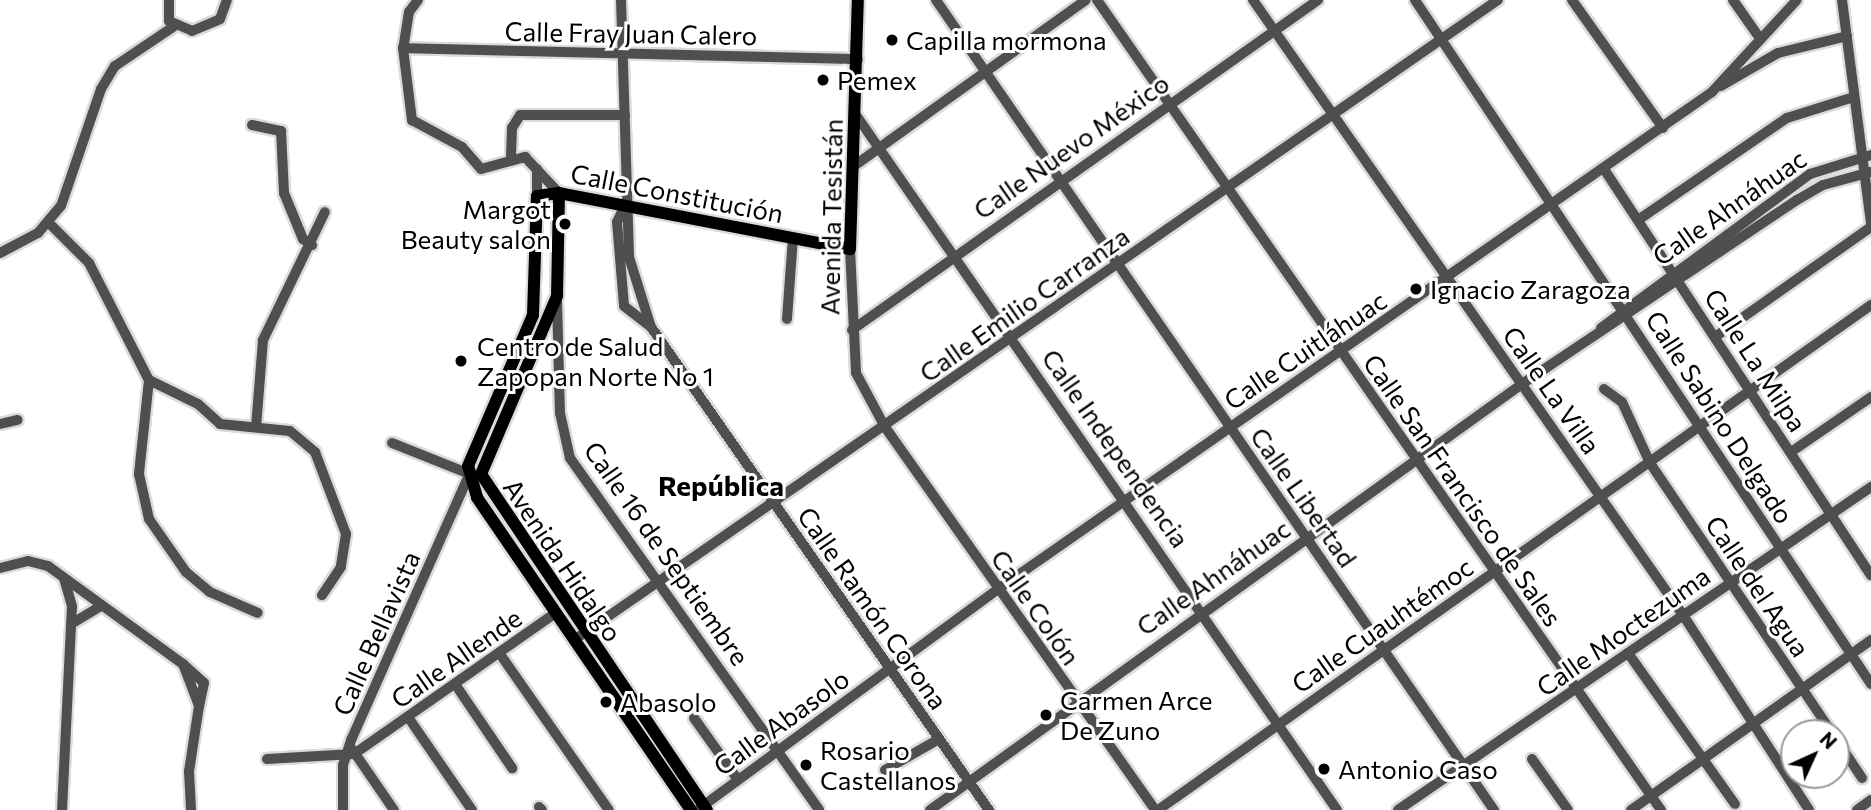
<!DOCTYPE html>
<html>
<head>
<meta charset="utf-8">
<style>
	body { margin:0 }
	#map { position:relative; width:1871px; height:810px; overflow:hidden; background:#fff; font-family:Commissioner,sans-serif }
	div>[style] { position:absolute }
	.roads { filter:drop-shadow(2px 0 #dbdbdb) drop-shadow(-2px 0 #dbdbdb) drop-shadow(0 2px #dbdbdb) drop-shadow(0 -2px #dbdbdb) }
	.minor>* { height:10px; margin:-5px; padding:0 5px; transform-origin:5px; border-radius:5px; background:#4f4f4f }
	.major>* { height:12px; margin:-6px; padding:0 6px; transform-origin:6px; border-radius:6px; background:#000 }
	.dots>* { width:19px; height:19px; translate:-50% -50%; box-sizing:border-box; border:4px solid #fff; border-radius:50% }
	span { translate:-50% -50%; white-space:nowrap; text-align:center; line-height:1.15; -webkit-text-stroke:6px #fff; paint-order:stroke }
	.street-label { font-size:26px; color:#000 }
	.poi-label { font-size:26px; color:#000 }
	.left { translate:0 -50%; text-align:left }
	.right { translate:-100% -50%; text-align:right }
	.neighbourhood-label { font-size:28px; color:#000; font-weight:700 }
	.north { position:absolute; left:1780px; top:719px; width:70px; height:70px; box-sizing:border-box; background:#fff; border:2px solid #999; border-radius:50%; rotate:45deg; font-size:19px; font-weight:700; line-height:28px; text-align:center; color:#000 }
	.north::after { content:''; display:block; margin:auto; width:24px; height:32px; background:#000; clip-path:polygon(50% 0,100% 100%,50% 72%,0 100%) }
</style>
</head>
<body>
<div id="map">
	<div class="roads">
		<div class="minor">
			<i style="left:169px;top:0;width:21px;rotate:90deg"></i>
			<i style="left:169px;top:21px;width:25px;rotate:23deg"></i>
			<i style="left:192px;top:31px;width:30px;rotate:-23deg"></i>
			<i style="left:220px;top:19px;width:20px;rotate:-70deg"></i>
			<i style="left:418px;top:0;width:15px;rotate:127deg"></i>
			<i style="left:409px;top:12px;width:36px;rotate:99deg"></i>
			<i style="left:403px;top:48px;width:73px;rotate:82.9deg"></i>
			<i style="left:412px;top:120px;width:57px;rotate:28.4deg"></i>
			<i style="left:462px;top:147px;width:29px;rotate:49deg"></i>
			<i style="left:481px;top:169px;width:46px;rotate:-15.3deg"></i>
			<i style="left:525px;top:157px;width:50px;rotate:46.6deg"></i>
			<i style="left:621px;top:0;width:257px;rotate:88.2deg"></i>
			<i style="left:629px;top:257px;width:73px;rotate:72.6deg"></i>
			<i style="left:936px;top:0;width:984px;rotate:55.44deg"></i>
			<i style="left:1097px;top:0;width:987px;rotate:55.15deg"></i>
			<i style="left:1253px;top:0;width:750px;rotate:55.04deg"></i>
			<i style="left:1683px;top:615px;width:232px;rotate:57.1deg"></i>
			<i style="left:1415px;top:0;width:822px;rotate:56.31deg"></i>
			<i style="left:1572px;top:0;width:157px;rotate:54.6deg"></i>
			<i style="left:1733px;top:0;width:45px;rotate:54.9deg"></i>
			<i style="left:1842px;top:0;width:226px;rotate:82.6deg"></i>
			<i style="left:403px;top:48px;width:455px;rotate:1.4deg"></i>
			<i style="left:1721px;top:86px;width:66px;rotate:-30.1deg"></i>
			<i style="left:1778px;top:53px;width:71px;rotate:-13.8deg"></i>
			<i style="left:856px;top:115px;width:845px;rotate:55.31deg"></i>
			<i style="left:252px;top:125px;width:30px;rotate:12deg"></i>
			<i style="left:281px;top:131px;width:62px;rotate:87.2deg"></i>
			<i style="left:284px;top:193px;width:50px;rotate:67.6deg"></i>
			<i style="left:303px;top:239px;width:11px;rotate:34deg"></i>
			<i style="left:511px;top:156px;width:28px;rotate:-88deg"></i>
			<i style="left:512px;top:128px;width:15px;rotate:-58deg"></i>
			<i style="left:520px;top:115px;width:105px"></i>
			<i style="left:854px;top:166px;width:285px;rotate:-35.6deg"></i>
			<i style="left:537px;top:169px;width:27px;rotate:90deg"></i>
			<i style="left:1604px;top:169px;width:486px;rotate:56.7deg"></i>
			<i style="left:625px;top:205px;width:19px;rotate:115deg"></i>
			<i style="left:617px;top:222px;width:84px;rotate:85.2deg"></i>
			<i style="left:624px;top:306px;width:34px;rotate:38deg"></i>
			<i style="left:651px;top:327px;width:590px;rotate:55.02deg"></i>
			<i style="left:1638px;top:220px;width:181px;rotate:-34.4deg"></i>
			<i style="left:1787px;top:118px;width:70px;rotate:-17.4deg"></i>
			<i style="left:49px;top:223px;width:57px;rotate:45deg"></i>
			<i style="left:89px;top:263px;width:131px;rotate:62.9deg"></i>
			<i style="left:149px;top:380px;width:55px;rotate:26.1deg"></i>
			<i style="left:198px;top:404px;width:30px;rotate:42deg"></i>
			<i style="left:220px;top:424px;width:70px;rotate:5.7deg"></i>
			<i style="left:290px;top:431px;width:33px;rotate:40deg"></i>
			<i style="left:315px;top:452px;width:88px;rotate:69.3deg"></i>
			<i style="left:346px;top:534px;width:33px;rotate:99deg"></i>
			<i style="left:341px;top:567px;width:34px;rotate:124deg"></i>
			<i style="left:850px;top:249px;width:124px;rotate:87.2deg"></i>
			<i style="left:856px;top:373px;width:61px;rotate:61.8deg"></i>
			<i style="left:885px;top:427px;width:469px;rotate:54.8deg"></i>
			<i style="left:0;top:253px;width:43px;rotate:-27.8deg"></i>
			<i style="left:38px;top:233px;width:35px;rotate:-50deg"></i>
			<i style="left:61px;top:206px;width:124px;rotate:-71.1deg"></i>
			<i style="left:101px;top:89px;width:27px;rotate:-59deg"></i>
			<i style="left:115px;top:66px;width:70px;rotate:-33.9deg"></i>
			<i style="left:557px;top:300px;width:113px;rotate:88.5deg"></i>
			<i style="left:560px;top:413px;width:46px;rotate:77.5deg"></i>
			<i style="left:570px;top:458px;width:431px;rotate:54.7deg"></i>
			<i style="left:787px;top:319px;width:81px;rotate:-85.8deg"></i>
			<i style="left:1601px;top:328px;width:260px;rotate:-36.4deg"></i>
			<i style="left:1810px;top:174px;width:64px;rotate:-17.3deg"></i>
			<i style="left:852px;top:330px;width:571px;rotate:-35.3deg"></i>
			<i style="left:1715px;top:337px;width:191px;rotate:-35.2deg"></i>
			<i style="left:149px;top:380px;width:95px;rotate:96.1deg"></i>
			<i style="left:139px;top:474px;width:46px;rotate:77.5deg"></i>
			<i style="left:149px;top:519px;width:65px;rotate:55.1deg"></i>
			<i style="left:186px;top:572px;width:31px;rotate:40deg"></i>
			<i style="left:210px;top:592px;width:52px;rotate:23.6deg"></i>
			<i style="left:1604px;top:389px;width:22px;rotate:36deg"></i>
			<i style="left:1622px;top:402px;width:67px;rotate:65.3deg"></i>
			<i style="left:1650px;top:463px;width:326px;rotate:56deg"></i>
			<i style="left:0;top:424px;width:18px;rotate:-13deg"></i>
			<i style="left:256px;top:427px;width:87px;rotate:-85.4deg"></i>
			<i style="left:263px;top:340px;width:142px;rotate:-64.2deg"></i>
			<i style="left:392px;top:443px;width:81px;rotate:21.8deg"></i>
			<i style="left:1791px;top:452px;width:97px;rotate:-34.5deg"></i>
			<i style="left:0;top:568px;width:29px;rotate:-14deg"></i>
			<i style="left:28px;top:561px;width:21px;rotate:14deg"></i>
			<i style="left:48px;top:566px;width:167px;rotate:36deg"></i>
			<i style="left:183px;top:664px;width:45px;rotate:69.1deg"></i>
			<i style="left:199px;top:706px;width:66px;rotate:98.7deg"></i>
			<i style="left:189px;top:771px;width:39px;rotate:87deg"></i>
			<i style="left:71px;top:624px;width:35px;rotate:-31deg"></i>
			<i style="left:574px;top:640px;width:1124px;rotate:-34.71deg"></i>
			<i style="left:1628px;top:653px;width:185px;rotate:54.7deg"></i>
			<i style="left:500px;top:654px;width:190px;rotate:55.1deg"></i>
			<i style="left:183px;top:664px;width:28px;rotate:42deg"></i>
			<i style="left:204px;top:683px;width:24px;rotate:102deg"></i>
			<i style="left:455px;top:684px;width:102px;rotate:55.8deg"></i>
			<i style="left:408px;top:717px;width:113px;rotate:55.5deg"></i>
			<i style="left:694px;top:718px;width:76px;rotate:54.6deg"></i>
			<i style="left:1836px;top:739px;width:47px;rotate:56.3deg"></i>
			<i style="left:352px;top:749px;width:74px;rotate:55.5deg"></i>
			<i style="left:267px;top:759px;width:87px;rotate:-3.3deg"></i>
			<i style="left:354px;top:754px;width:246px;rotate:-35deg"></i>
			<i style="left:1532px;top:759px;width:62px;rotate:54.8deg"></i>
			<i style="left:885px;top:770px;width:62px;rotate:-29.9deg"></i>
			<i style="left:539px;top:807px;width:4px;rotate:45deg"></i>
			<i style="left:700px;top:808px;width:370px;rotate:-36.3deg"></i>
			<i style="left:998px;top:589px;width:870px;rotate:-34.84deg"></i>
			<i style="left:1712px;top:92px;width:125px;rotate:-47.3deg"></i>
			<i style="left:62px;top:810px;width:204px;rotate:-87.2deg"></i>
			<i style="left:72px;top:606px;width:29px;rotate:-106deg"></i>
			<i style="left:343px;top:810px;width:45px;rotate:-90deg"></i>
			<i style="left:343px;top:765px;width:28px;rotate:-72deg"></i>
			<i style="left:352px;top:738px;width:285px;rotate:-66deg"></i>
			<i style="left:930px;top:810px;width:729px;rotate:-35.74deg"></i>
			<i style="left:1522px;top:384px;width:331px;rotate:-33.8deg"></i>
			<i style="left:1797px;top:200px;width:30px;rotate:-30deg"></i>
			<i style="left:1823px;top:185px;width:50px;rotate:-15.2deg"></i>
			<i style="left:1158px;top:810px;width:874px;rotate:-35.31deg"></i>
			<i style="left:1398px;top:810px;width:573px;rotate:-34.33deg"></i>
			<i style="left:1631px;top:810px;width:294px;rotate:-35.3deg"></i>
			<i style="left:1857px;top:810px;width:17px;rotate:-36deg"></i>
		</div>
		<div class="major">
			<i style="left:559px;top:193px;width:103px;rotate:91.1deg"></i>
			<i style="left:557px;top:296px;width:194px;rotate:113.1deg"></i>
			<i style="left:481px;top:474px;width:405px;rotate:56.1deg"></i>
			<i style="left:691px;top:810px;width:379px;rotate:-124.4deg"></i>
			<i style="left:477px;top:497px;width:32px;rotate:-106deg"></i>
			<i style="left:468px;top:466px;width:164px;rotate:-66.7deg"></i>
			<i style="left:533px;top:315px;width:119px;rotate:-88.1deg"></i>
			<i style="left:537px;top:196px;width:22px;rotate:-8deg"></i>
			<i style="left:559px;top:193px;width:296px;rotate:10.9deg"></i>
			<i style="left:850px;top:249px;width:249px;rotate:-88.2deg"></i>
		</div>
	</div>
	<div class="dots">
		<i style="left:892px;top:40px;background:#000"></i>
		<i style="left:823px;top:80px;background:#000"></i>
		<i style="left:565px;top:224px;background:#000"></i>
		<i style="left:1416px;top:289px;background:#000"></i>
		<i style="left:461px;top:361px;background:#000"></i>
		<i style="left:606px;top:702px;background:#000"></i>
		<i style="left:1046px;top:715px;background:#000"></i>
		<i style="left:806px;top:765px;background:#000"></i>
		<i style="left:1324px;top:769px;background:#000"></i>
	</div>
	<div class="street-label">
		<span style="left:631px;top:33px;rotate:1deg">Calle Fray Juan Calero</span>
		<span style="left:1071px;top:146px;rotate:-35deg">Calle Nuevo México</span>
		<span style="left:677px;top:193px;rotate:11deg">Calle Constitución</span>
		<span style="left:1729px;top:207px;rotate:-35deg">Calle Ahnáhuac</span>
		<span style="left:831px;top:217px;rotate:-89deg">Avenida Tesistán</span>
		<span style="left:1024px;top:304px;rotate:-35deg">Calle Emilio Carranza</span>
		<span style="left:1305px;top:350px;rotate:-34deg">Calle Cuitláhuac</span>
		<span style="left:1756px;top:360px;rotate:57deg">Calle La Milpa</span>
		<span style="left:1552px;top:390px;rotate:55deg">Calle La Villa</span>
		<span style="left:1720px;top:417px;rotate:57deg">Calle Sabino Delgado</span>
		<span style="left:1116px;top:448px;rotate:55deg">Calle Independencia</span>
		<span style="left:1463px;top:490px;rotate:55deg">Calle San Francisco de Sales</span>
		<span style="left:1304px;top:497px;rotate:55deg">Calle Libertad</span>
		<span style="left:667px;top:553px;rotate:55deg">Calle 16 de Septiembre</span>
		<span style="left:563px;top:560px;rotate:56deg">Avenida Hidalgo</span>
		<span style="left:1213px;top:577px;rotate:-35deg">Calle Ahnáhuac</span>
		<span style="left:1758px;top:586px;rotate:56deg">Calle del Agua</span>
		<span style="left:1036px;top:607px;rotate:55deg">Calle Colón</span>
		<span style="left:873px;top:608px;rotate:55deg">Calle Ramón Corona</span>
		<span style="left:1382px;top:625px;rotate:-35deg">Calle Cuauhtémoc</span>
		<span style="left:1623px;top:631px;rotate:-35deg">Calle Moctezuma</span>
		<span style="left:376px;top:633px;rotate:-66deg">Calle Bellavista</span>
		<span style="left:456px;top:658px;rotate:-35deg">Calle Allende</span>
		<span style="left:781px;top:722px;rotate:-36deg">Calle Abasolo</span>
	</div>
	<div class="poi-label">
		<span class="left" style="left:906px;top:40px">Capilla mormona</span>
		<span class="left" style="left:837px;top:80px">Pemex</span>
		<span class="right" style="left:551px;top:224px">Margot<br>Beauty salon</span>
		<span class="left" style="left:1430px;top:289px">Ignacio Zaragoza</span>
		<span class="left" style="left:477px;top:361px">Centro de Salud<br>Zapopan Norte No 1</span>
		<span class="left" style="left:1060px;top:715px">Carmen Arce<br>De Zuno</span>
		<span class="left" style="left:620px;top:702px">Abasolo</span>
		<span class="left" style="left:820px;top:765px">Rosario<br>Castellanos</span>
		<span class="left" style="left:1338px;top:769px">Antonio Caso</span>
	</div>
	<div class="neighbourhood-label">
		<span style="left:721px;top:485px">República</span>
	</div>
	<div class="north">N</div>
</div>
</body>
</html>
